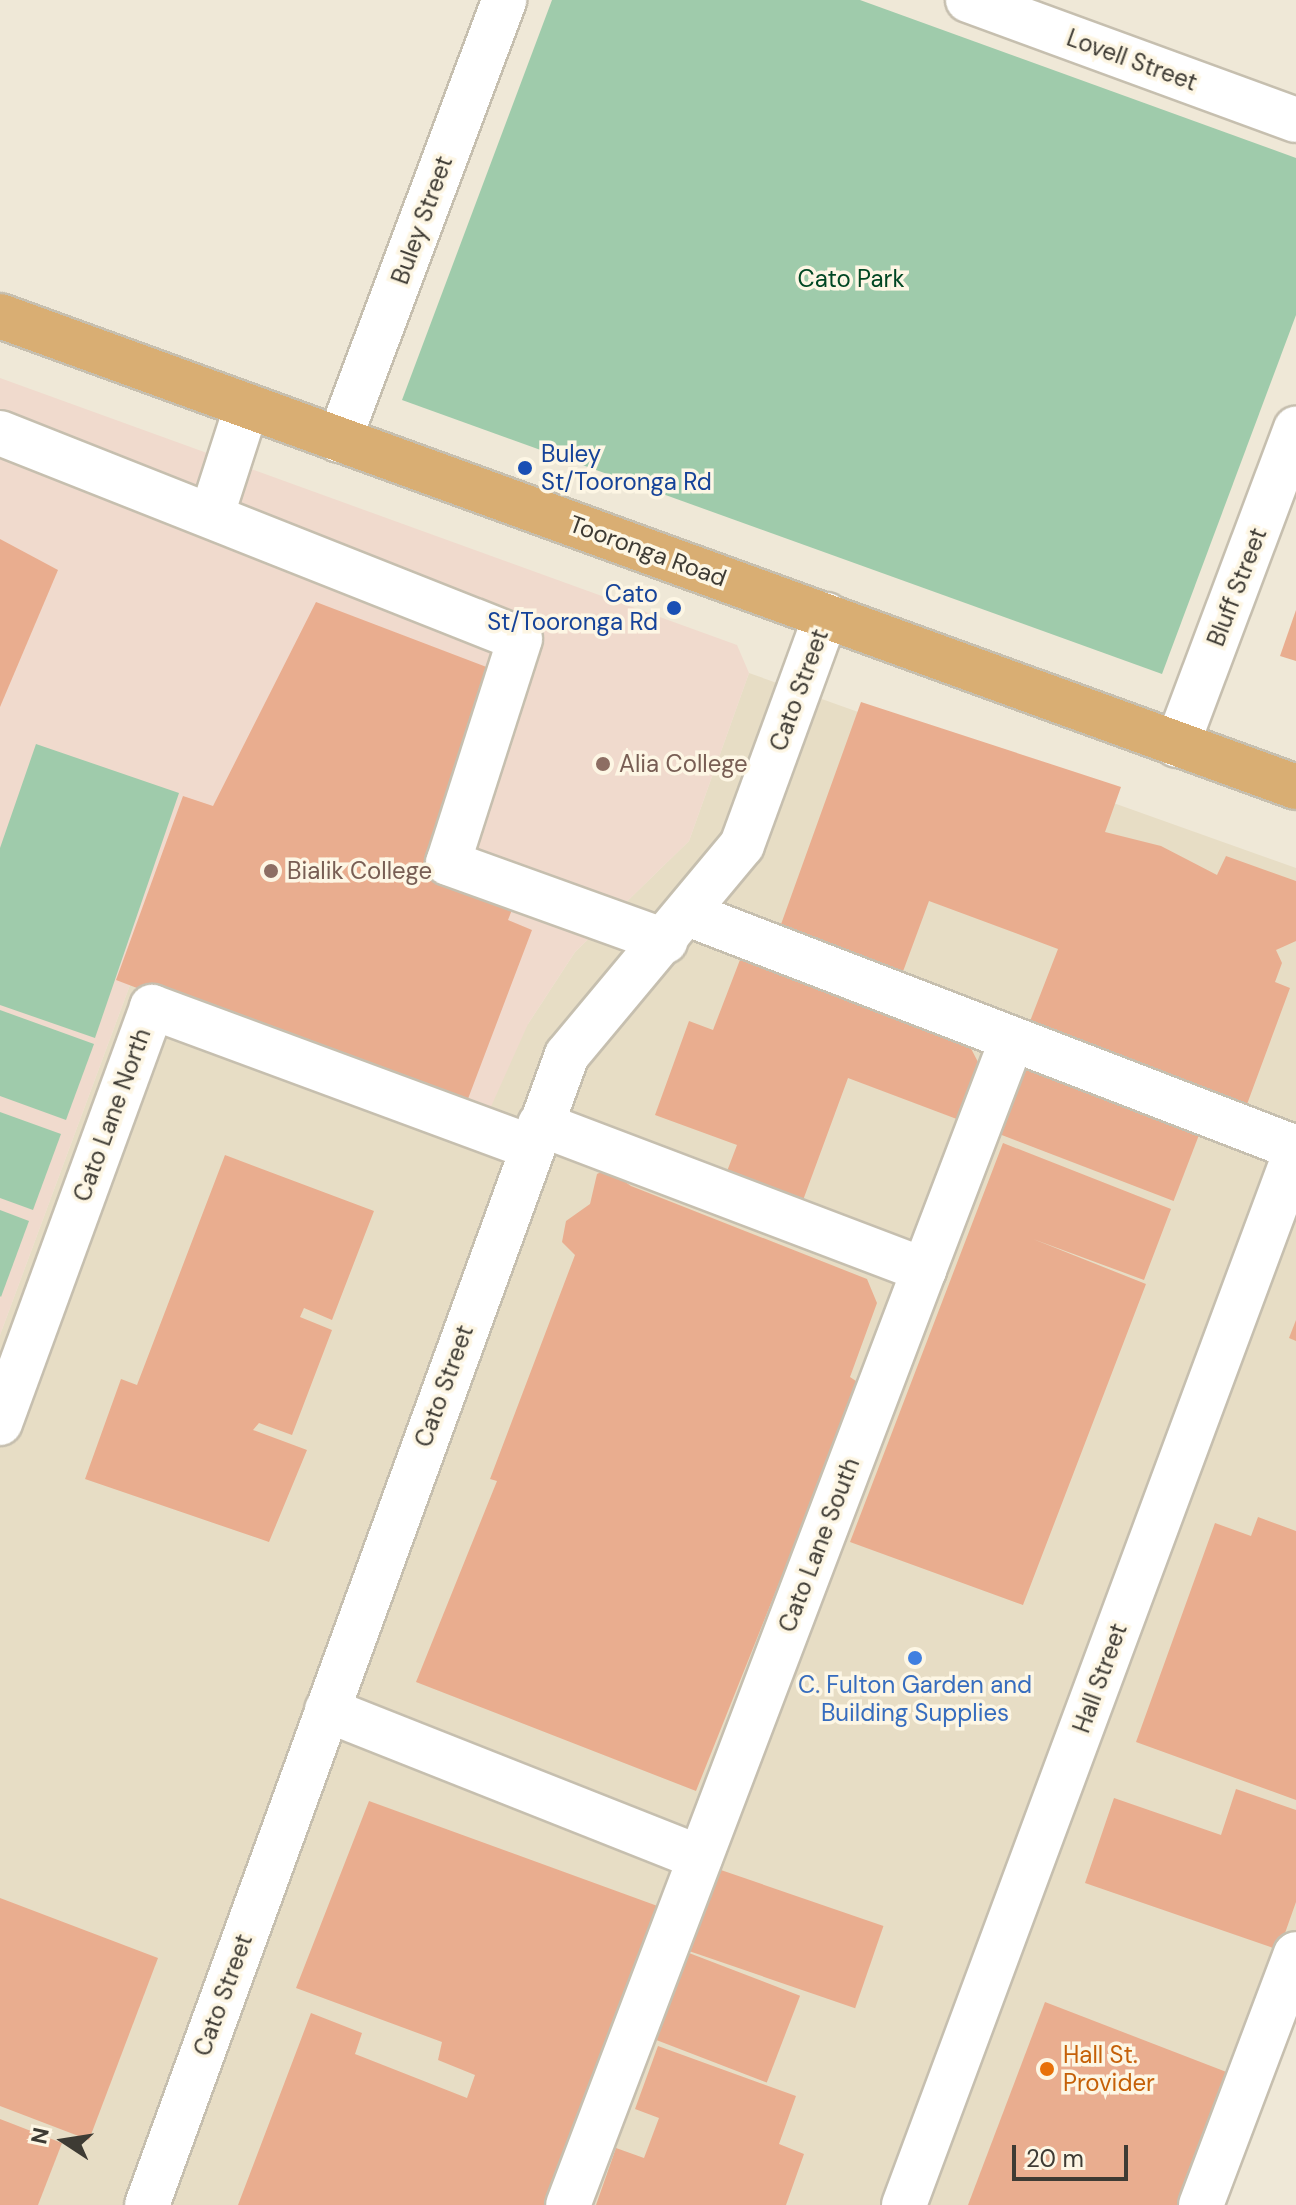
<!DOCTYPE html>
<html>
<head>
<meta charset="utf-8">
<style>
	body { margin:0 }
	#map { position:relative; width:1296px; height:2205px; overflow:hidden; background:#efe8d7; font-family:"DM Sans",sans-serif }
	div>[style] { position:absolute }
	.built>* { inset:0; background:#e7ddc5 }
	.education>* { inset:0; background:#f0dacd }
	.green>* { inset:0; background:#9fcbab }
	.building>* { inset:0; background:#e9ad8f; transform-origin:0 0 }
	.roads { filter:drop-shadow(2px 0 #c6bfaf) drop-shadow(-2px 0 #c6bfaf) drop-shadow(0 2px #c6bfaf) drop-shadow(0 -2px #c6bfaf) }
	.minor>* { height:44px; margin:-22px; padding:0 22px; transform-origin:22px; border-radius:22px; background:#fff }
	.major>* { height:44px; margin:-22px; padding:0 22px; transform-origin:22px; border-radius:22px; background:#d9ae73 }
	.dots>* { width:22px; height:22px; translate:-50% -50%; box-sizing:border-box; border:4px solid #fdf6e4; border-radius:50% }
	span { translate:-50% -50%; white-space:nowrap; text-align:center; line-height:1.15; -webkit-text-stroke:7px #fdf6e4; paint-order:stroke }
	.street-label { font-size:24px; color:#3e3b34 }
	.park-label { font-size:24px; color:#004723 }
	.transit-label { font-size:24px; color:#164399 }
	.left { translate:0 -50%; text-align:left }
	.right { translate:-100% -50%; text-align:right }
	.education-label { font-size:24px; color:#785e54 }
	.shop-label { font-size:24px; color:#366cbe }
	.food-label { font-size:24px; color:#c56008 }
	.north { position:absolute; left:24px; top:2101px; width:80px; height:80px; -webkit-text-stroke:6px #fdf6e4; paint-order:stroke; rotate:282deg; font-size:22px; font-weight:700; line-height:32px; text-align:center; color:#3e3b34 }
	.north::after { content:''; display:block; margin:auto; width:28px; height:36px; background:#3e3b34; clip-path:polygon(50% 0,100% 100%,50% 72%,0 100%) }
	.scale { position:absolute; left:1012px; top:2145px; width:116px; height:36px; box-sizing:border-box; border:4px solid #3e3b34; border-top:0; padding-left:10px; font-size:24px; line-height:28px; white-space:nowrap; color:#3e3b34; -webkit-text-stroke:6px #fdf6e4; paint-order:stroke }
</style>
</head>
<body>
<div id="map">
	<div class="built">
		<i style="clip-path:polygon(749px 673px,1296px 868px,1296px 1985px,1213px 2205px,0 2205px,0 1335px,130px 985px,528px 1024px,575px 952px,689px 841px)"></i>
	</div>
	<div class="education">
		<i style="clip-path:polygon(0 378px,737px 645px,749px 673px,689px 841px,575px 952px,528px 1024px,485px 1120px,130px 985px,0 1335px)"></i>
	</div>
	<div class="green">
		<i style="clip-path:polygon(552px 0,860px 0,1296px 158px,1296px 315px,1162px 674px,402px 400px)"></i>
		<i style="clip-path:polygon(36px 744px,179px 793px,95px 1038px,0 1005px,0 848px)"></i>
		<i style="clip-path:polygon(0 1010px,94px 1044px,66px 1120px,0 1096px)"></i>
		<i style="clip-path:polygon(0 1112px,61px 1134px,33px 1210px,0 1198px)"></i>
		<i style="clip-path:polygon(0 1210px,29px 1221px,1px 1297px,0 1296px)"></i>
	</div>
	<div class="building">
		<i style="clip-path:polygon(0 539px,58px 570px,0 707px)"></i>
		<i style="clip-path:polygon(316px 602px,497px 671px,424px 866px,515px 902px,508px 920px,532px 930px,463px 1112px,116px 980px,183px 796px,213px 806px)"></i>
		<i style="clip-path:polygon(1296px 610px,1296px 661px,1280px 656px)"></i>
		<i style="clip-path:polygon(861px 702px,1121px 787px,1105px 832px,1161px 846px,1217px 875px,1226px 856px,1296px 881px,1296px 941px,1276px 950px,1282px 963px,1275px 982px,1290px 988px,1243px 1115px,1027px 1029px,1058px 949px,929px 901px,898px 985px,775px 941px)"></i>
		<i style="clip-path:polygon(743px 952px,962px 1031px,980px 1066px,962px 1121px,848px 1078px,802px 1203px,726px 1174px,737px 1145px,655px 1115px,689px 1021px,713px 1030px)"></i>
		<i style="left:1028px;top:1053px;width:189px;height:86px;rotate:21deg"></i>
		<i style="clip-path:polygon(1003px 1143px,1171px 1209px,1144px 1280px,1033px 1239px,1146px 1284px,1023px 1605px,850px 1542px)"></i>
		<i style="clip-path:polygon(225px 1155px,374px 1211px,332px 1320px,304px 1308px,300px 1317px,332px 1330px,292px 1435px,259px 1423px,253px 1430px,307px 1450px,269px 1542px,85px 1479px,121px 1379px,137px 1385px)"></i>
		<i style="clip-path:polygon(607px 1169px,631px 1186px,867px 1279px,877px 1303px,850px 1377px,859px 1383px,696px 1791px,416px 1682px,497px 1481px,490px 1479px,575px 1255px,562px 1242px,566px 1221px,590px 1204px,597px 1174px)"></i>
		<i style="clip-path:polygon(1296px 1320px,1296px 1341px,1289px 1338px)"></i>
		<i style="clip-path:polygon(1258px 1517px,1296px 1531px,1296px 1800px,1136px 1742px,1215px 1523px,1251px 1536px)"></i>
		<i style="clip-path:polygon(1236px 1789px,1296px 1810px,1296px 1902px,1279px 1950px,1085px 1883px,1114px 1798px,1221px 1835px)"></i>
		<i style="clip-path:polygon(369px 1801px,663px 1908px,552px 2205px,238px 2205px,311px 2013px,362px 2033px,355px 2054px,467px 2098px,475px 2075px,438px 2060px,442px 2042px,296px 1988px)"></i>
		<i style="left:718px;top:1869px;width:175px;height:87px;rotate:19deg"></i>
		<i style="clip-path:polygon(0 1898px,158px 1958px,89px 2140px,0 2106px)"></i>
		<i style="left:689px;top:1953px;width:119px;height:93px;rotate:21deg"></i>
		<i style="clip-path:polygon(1045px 2002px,1242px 2078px,1193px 2205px,968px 2205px)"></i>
		<i style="clip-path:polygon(658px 2046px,796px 2096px,779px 2144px,804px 2154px,786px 2205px,596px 2205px,616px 2148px,644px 2158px,659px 2118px,635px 2109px)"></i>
		<i style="clip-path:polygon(0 2119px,62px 2143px,38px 2205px,0 2205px)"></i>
	</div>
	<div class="roads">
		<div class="minor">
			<i style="left:968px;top:0;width:349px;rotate:20.1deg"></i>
			<i style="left:0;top:433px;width:559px;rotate:21.61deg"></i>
			<i style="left:520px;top:639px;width:235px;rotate:107.8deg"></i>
			<i style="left:448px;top:863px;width:231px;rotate:19.8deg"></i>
			<i style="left:339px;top:440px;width:470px;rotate:-69.4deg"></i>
			<i style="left:213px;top:511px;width:110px;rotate:-72.1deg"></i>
			<i style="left:1177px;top:745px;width:338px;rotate:-69.4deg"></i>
			<i style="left:688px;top:914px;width:651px;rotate:21.05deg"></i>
			<i style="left:540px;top:1124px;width:411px;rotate:20.8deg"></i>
			<i style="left:924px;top:1270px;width:1000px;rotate:110.84deg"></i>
			<i style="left:924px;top:1270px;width:247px;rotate:-69.1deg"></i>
			<i style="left:0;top:1423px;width:443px;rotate:-69.9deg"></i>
			<i style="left:152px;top:1007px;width:403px;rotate:20.3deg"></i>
			<i style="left:327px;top:1710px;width:401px;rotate:21.6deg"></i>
			<i style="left:147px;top:2205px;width:1224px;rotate:-69.94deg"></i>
			<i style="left:567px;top:1055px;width:273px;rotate:-50.2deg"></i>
			<i style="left:742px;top:845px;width:245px;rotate:-69.9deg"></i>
			<i style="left:904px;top:2205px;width:1125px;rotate:-69.6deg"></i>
			<i style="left:1201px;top:2205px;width:268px;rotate:-69.3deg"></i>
		</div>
		<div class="major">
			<i style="left:0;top:316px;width:1379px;rotate:19.97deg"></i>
		</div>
	</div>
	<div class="dots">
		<i style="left:525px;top:468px;background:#1a4fb4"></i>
		<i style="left:674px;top:608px;background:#1a4fb4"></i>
		<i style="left:603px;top:764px;background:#8d6e63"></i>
		<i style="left:271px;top:871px;background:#8d6e63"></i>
		<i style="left:915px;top:1658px;background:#3f7fe0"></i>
		<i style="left:1047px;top:2069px;background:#e8710a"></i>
	</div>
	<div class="street-label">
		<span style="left:1132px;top:60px;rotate:20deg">Lovell Street</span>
		<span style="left:422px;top:220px;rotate:-70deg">Buley Street</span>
		<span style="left:648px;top:551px;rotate:20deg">Tooronga Road</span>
		<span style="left:1237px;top:587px;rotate:-69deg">Bluff Street</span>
		<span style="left:799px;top:690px;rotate:-70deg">Cato Street</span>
		<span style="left:112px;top:1115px;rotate:-70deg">Cato Lane North</span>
		<span style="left:444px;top:1386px;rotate:-70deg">Cato Street</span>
		<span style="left:819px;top:1545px;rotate:-69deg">Cato Lane South</span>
		<span style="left:1100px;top:1678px;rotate:-70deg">Hall Street</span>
		<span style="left:223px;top:1995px;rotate:-70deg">Cato Street</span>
	</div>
	<div class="park-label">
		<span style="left:851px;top:279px">Cato Park</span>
	</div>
	<div class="transit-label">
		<span class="left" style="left:541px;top:468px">Buley<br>St/Tooronga Rd</span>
		<span class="right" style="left:658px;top:608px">Cato<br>St/Tooronga Rd</span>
	</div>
	<div class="education-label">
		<span class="left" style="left:619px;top:764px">Alia College</span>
		<span class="left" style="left:287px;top:871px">Bialik College</span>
	</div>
	<div class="shop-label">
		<span style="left:915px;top:1699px">C. Fulton Garden and<br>Building Supplies</span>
	</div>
	<div class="food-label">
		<span class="left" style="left:1063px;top:2069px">Hall St.<br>Provider</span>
	</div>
	<div class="north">N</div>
	<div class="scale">20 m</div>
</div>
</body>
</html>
